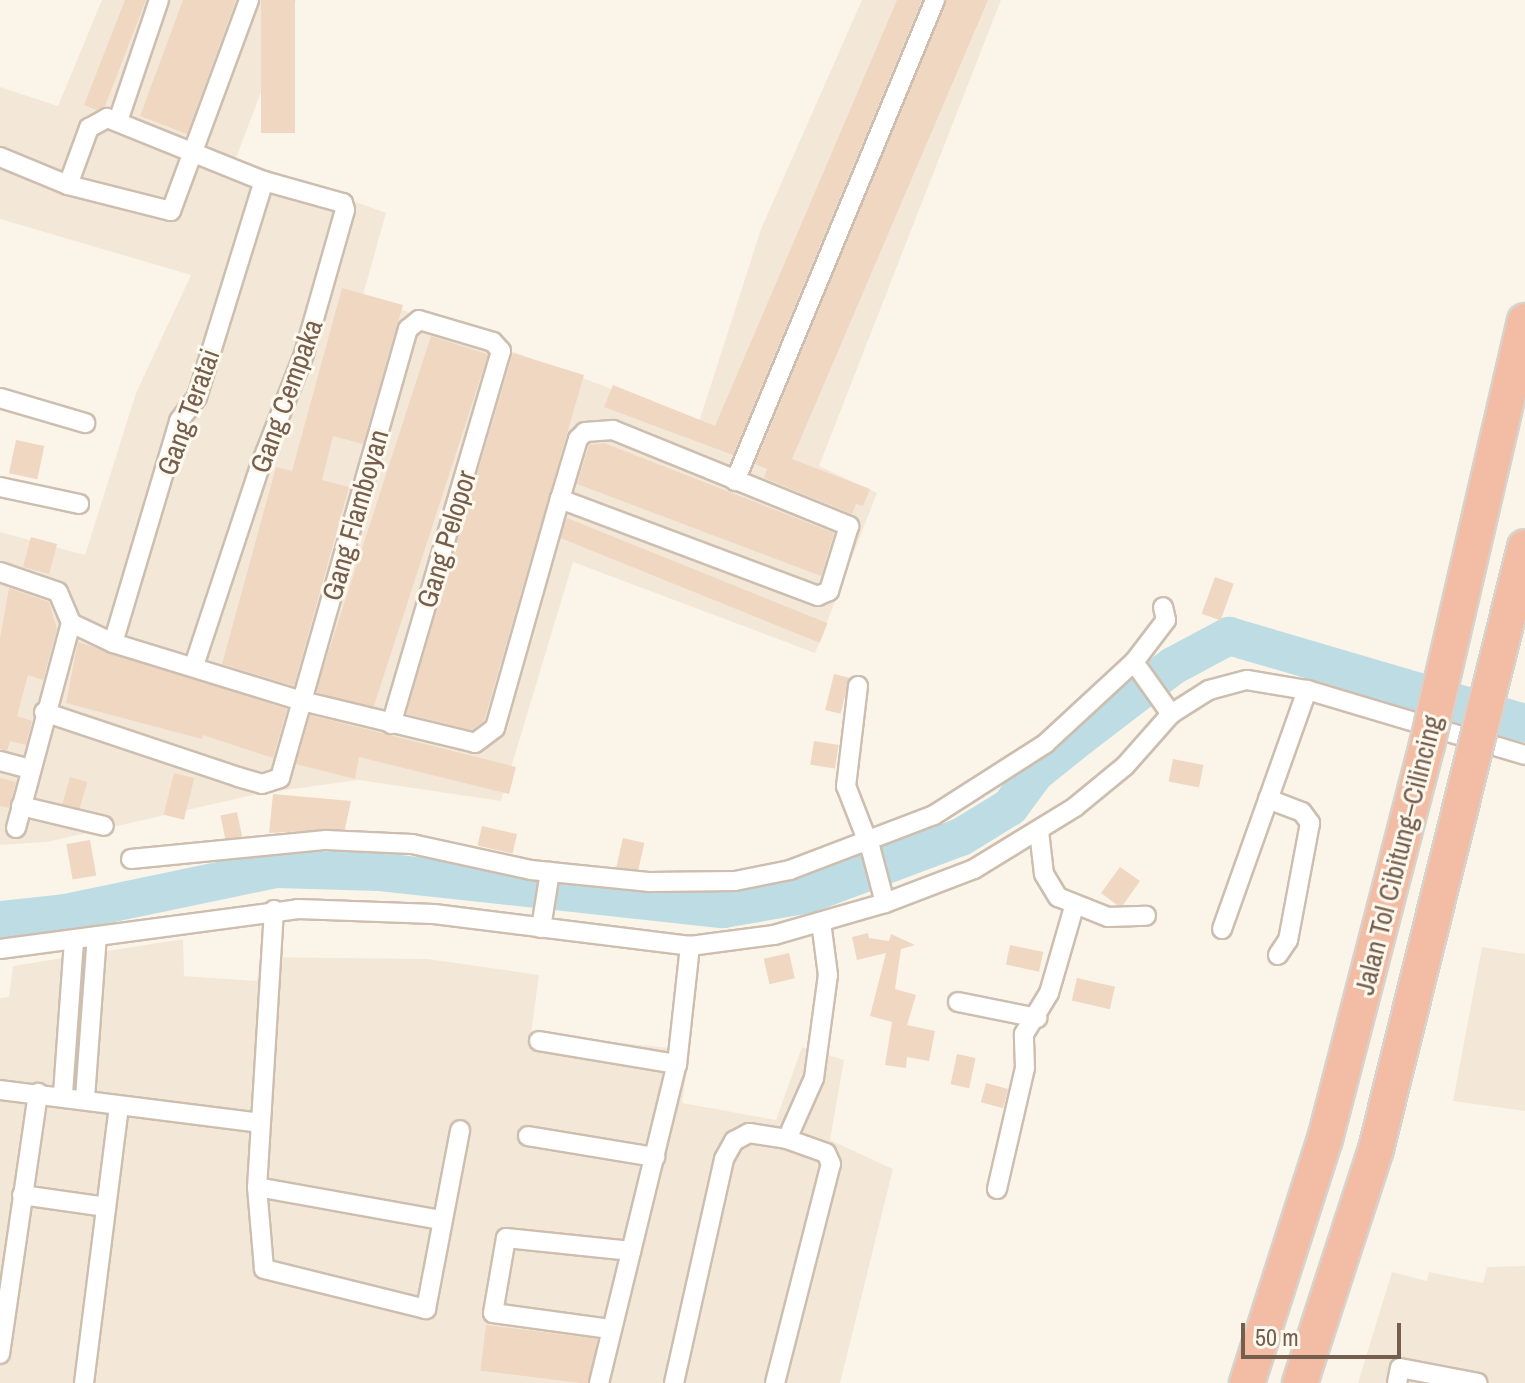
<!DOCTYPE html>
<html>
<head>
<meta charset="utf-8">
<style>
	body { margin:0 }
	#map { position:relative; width:1525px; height:1383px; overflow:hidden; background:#fbf5e9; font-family:"Archivo Narrow",sans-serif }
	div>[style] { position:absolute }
	.residential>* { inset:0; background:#f3e8d8 }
	.river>* { height:38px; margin:-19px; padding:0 19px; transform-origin:19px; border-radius:19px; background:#bedce4 }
	.building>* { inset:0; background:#efd7c2; transform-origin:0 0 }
	.roads { filter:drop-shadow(2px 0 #cdbeaf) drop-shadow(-2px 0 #cdbeaf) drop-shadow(0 2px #cdbeaf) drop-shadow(0 -2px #cdbeaf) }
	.street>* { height:18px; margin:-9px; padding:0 9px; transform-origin:9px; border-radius:9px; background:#fff }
	.bridges { filter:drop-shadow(2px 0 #d8d2cd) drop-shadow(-2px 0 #d8d2cd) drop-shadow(0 2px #d8d2cd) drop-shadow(0 -2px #d8d2cd) }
	.highway-bridge>* { height:34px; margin:-17px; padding:0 17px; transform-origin:17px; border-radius:17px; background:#f2bda4 }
	span { translate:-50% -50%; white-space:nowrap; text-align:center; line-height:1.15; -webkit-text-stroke:6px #fef9ef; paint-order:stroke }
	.street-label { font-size:28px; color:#755e4e }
	.scale { position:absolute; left:1241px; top:1323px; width:160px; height:36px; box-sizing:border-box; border:4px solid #755e4e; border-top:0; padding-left:10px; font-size:24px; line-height:28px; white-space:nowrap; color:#755e4e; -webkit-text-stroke:6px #fef9ef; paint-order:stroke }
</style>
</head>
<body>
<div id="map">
	<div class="residential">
		<i style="clip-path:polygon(102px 0,296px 0,236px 158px,386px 213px,363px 295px,699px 422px,761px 229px,862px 0,1001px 0,819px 466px,877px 493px,815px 653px,573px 562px,501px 801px,359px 780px,262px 793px,47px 842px,0 845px,0 532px,85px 555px,136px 393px,191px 275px,0 219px,0 87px,58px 106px)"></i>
		<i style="clip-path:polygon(183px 939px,184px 976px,257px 981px,260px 957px,428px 959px,539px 975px,531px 1034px,690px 1050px,682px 1103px,776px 1120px,802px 1047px,844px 1060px,830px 1140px,893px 1169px,840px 1383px,0 1383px,0 998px,9px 997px,13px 966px)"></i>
		<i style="clip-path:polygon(1482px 947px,1525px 954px,1525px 1111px,1453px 1101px)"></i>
		<i style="clip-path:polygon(1525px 1266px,1525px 1383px,1358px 1383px,1392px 1272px,1427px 1281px,1429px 1272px,1483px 1283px,1487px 1267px)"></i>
	</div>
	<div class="river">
		<i style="left:0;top:920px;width:65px;rotate:-6.1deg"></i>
		<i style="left:65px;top:913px;width:216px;rotate:-11.8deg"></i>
		<i style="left:276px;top:869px;width:104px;rotate:1.7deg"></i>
		<i style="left:380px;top:872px;width:345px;rotate:6.2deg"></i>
		<i style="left:723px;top:909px;width:87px;rotate:-9.9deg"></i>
		<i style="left:809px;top:894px;width:162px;rotate:-20.6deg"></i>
		<i style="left:961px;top:837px;width:57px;rotate:-31.5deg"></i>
		<i style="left:1010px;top:807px;width:42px;rotate:-53.7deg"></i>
		<i style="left:1035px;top:773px;width:58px;rotate:-38.7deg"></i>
		<i style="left:1080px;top:737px;width:117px;rotate:-37.4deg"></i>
		<i style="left:1173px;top:666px;width:64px;rotate:-28.2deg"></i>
		<i style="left:1229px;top:636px;width:309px;rotate:16.4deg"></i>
	</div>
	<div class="building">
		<i style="clip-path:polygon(125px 0,146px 0,105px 106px,97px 110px,84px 105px)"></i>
		<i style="clip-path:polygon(183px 0,236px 0,187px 134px,140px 116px)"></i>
		<i style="left:261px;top:0;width:34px;height:133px"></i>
		<i style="clip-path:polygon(897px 0,922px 0,733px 455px,604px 407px,613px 385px,715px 426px)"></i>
		<i style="clip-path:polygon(947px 0,988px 0,792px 459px,870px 489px,863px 506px,856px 504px,852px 514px,764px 478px,767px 469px,755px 464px)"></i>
		<i style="clip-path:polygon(342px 288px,403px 305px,363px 444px,333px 436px,322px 480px,349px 487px,294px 686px,222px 664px,276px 467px,292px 471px)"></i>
		<i style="left:431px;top:336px;width:60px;height:374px;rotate:18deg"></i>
		<i style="clip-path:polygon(513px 353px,584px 375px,484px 721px,472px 730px,406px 714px)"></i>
		<i style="left:16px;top:440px;width:29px;height:34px;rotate:12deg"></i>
		<i style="clip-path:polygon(604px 443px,834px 533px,821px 576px,577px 484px,589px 445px)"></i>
		<i style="left:567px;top:518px;width:281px;height:21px;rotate:22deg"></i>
		<i style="left:31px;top:537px;width:27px;height:31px;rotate:15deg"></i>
		<i style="left:1215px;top:577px;width:20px;height:39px;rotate:20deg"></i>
		<i style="clip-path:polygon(9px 588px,49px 602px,57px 629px,43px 680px,28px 675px,17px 716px,32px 721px,26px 745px,10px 741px,7px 751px,0 749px,0 639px)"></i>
		<i style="clip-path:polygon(78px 642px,287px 709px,273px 758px,203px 735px,202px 739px,66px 703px)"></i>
		<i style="left:834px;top:674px;width:16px;height:37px;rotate:14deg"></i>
		<i style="clip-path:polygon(310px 715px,516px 767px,509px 794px,359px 757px,355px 779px,296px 764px)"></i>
		<i style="left:814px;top:741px;width:25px;height:24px;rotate:9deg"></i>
		<i style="left:1173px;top:759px;width:31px;height:23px;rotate:11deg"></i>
		<i style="left:174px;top:773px;width:21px;height:43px;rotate:14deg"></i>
		<i style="left:70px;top:777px;width:18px;height:28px;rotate:16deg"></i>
		<i style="clip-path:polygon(0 778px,16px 782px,9px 808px,0 806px)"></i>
		<i style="clip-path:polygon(273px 794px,351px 801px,345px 829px,269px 833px)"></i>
		<i style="left:237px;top:812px;width:25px;height:17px;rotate:78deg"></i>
		<i style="left:482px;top:826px;width:36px;height:20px;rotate:13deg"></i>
		<i style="left:623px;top:838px;width:22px;height:30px;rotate:13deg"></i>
		<i style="left:90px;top:840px;width:36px;height:24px;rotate:80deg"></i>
		<i style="clip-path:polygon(1120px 867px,1140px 881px,1123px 905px,1117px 905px,1101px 893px)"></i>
		<i style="clip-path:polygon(868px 933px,869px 938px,889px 941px,891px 934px,915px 945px,901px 949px,895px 989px,916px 995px,907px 1025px,935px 1031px,929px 1061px,907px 1057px,906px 1068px,885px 1065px,892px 1022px,870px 1016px,886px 953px,857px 960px,852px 937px)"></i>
		<i style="left:1010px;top:945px;width:34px;height:20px;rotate:12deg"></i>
		<i style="left:789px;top:953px;width:26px;height:26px;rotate:77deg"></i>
		<i style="left:1077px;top:978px;width:39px;height:23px;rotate:13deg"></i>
		<i style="left:957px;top:1054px;width:19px;height:31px;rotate:12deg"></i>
		<i style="left:986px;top:1083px;width:23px;height:20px;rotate:15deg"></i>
		<i style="left:486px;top:1325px;width:112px;height:46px;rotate:7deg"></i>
	</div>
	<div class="roads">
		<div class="street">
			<i style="left:118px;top:121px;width:128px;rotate:-71.3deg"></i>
			<i style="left:0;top:157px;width:74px;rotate:22.4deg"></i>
			<i style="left:68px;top:185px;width:106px;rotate:14.2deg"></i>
			<i style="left:171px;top:211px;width:225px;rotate:-69.7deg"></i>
			<i style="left:68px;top:185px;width:61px;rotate:-69.8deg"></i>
			<i style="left:89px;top:128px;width:21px;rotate:-29deg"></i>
			<i style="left:107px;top:118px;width:169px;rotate:21.9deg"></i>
			<i style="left:264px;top:181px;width:82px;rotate:15.6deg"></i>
			<i style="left:343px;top:203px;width:7px;rotate:74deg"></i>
			<i style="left:345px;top:210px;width:150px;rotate:105.9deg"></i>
			<i style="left:304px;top:354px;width:120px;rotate:111.4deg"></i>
			<i style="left:260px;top:466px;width:211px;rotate:108.3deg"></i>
			<i style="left:0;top:398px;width:89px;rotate:16.4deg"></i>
			<i style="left:735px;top:481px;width:521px;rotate:-67.42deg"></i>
			<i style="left:0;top:487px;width:81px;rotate:12.1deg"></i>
			<i style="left:0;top:572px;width:61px;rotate:19deg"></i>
			<i style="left:58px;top:592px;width:34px;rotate:67deg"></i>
			<i style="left:71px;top:623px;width:47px;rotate:25.5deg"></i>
			<i style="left:113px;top:643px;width:198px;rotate:17.1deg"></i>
			<i style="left:302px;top:701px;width:178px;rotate:13.6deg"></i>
			<i style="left:475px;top:743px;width:25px;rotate:-37deg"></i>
			<i style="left:495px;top:728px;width:238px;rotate:-74.2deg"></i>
			<i style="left:560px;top:499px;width:63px;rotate:-73.3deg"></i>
			<i style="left:578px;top:439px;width:10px;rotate:-45deg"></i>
			<i style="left:585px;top:432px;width:28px;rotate:-4deg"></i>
			<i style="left:613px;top:430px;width:255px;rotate:22.1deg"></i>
			<i style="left:849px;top:526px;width:68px;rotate:107.1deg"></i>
			<i style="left:829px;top:591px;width:12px;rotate:156deg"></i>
			<i style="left:818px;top:596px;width:276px;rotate:-159.4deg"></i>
			<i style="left:113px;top:643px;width:232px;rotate:-73.4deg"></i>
			<i style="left:179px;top:421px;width:30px;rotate:-53deg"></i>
			<i style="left:197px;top:397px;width:226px;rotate:-72.8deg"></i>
			<i style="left:1134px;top:662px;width:64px;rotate:54.6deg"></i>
			<i style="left:858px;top:686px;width:101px;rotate:96.8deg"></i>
			<i style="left:846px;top:786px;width:69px;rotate:68.7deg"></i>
			<i style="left:871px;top:850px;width:55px;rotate:75.2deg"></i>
			<i style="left:44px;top:712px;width:205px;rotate:18.5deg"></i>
			<i style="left:238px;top:777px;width:25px;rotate:16deg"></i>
			<i style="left:262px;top:784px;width:19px;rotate:-18deg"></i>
			<i style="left:280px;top:778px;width:467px;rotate:-74.1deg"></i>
			<i style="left:408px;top:329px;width:14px;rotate:-39deg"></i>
			<i style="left:419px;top:320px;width:77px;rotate:16.6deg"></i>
			<i style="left:493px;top:342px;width:12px;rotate:48deg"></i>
			<i style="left:501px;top:351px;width:389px;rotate:106.4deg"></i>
			<i style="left:0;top:761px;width:30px;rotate:15deg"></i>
			<i style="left:1268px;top:799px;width:36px;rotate:21deg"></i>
			<i style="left:1302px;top:812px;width:14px;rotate:54deg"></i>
			<i style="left:1310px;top:823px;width:119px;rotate:100.6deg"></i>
			<i style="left:1288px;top:940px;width:18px;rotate:124deg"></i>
			<i style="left:21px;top:806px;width:85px;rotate:13.5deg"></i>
			<i style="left:16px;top:828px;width:212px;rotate:-75deg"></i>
			<i style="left:1039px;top:831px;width:43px;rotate:83.4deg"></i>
			<i style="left:1044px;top:874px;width:27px;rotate:59deg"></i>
			<i style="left:1058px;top:897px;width:54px;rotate:21.8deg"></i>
			<i style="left:1108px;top:917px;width:38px;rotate:-2deg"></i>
			<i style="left:131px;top:859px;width:196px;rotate:-5.6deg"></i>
			<i style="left:326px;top:840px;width:86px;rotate:2.7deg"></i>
			<i style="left:412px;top:844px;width:122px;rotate:12.3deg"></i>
			<i style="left:531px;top:870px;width:120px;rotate:5.8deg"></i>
			<i style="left:650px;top:882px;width:85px;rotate:-0.7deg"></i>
			<i style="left:735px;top:881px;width:56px;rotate:-11.3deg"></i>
			<i style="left:790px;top:870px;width:154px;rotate:-20.9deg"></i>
			<i style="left:934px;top:815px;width:132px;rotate:-32.6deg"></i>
			<i style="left:1045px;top:744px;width:121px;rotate:-42.7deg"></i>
			<i style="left:1134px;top:662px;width:53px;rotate:-52.7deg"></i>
			<i style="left:1166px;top:620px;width:13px;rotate:-103deg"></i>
			<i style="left:274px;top:910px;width:278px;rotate:93.5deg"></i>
			<i style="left:257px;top:1187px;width:82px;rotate:85.1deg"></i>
			<i style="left:264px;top:1269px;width:167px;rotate:13.9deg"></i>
			<i style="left:426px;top:1309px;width:182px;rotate:-79.2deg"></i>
			<i style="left:541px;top:928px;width:57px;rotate:-80.9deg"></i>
			<i style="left:1222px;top:929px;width:254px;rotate:-70.4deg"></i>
			<i style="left:0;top:949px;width:301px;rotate:-7.6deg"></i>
			<i style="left:298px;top:909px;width:136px;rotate:2.1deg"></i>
			<i style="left:434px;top:914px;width:258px;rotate:7.1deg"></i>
			<i style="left:690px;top:946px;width:85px;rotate:-7.5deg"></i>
			<i style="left:774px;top:935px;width:116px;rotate:-16.1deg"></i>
			<i style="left:885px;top:903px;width:95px;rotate:-20.9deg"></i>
			<i style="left:974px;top:869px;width:119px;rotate:-31.5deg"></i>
			<i style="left:1075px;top:807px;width:65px;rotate:-39.4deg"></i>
			<i style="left:1125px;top:766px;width:69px;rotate:-48.5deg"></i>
			<i style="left:1171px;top:714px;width:45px;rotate:-32.3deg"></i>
			<i style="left:1209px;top:690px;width:39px;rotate:-15deg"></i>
			<i style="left:1247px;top:680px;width:61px;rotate:9.5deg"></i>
			<i style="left:1307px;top:690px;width:227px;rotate:16.6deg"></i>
			<i style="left:958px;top:1002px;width:81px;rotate:11.4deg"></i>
			<i style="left:539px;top:1041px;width:140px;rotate:9.5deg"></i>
			<i style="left:0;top:1090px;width:262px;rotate:7.2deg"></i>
			<i style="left:63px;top:1094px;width:152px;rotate:-85.9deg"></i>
			<i style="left:85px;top:1098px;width:162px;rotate:-85.8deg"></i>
			<i style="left:528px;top:1136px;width:129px;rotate:9.4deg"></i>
			<i style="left:257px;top:1187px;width:186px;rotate:10.2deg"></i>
			<i style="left:997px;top:1189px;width:124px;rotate:-77deg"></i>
			<i style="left:1025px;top:1068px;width:34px;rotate:-92deg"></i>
			<i style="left:1024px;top:1034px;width:48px;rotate:-58.6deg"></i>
			<i style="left:1049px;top:993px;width:90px;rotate:-73.8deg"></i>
			<i style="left:22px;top:1195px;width:85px;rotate:8.1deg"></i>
			<i style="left:610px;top:1329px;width:118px;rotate:-172.2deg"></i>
			<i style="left:493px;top:1313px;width:76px;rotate:-80.2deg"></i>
			<i style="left:506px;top:1238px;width:126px;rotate:5.9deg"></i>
			<i style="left:0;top:1354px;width:264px;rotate:-81.7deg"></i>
			<i style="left:84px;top:1383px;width:279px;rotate:-82.8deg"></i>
			<i style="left:599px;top:1383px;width:328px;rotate:-76.3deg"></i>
			<i style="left:677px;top:1064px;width:119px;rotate:-83.7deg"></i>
			<i style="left:674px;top:1383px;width:230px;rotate:-77.4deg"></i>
			<i style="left:724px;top:1159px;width:21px;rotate:-61deg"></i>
			<i style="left:734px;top:1141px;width:17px;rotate:-28deg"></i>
			<i style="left:749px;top:1133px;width:38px;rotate:9deg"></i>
			<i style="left:787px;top:1139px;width:67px;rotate:-66.1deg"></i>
			<i style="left:814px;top:1078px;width:104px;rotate:-82.3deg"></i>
			<i style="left:828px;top:975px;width:53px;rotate:-97.5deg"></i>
			<i style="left:775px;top:1383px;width:226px;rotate:-75.7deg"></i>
			<i style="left:831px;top:1164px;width:12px;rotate:-114deg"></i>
			<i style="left:826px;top:1153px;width:41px;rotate:-160.3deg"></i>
			<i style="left:1397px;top:1383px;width:15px;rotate:-79deg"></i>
			<i style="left:1400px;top:1368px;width:79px;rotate:10.9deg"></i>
		</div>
	</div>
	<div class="bridges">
		<div class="highway-bridge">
			<i style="left:1247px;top:1383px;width:256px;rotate:-72.3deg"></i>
			<i style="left:1325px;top:1139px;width:407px;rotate:-75.5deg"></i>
			<i style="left:1427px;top:745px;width:435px;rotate:-77deg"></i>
			<i style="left:1300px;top:1383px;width:246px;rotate:-72deg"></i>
			<i style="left:1376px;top:1149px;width:620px;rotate:-76.1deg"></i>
		</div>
	</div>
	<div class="street-label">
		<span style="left:286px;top:396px;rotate:-70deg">Gang Cempaka</span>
		<span style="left:188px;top:412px;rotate:-70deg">Gang Teratai</span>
		<span style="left:355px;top:515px;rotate:-74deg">Gang Flamboyan</span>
		<span style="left:446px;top:539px;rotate:-73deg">Gang Pelopor</span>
		<span style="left:1398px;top:855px;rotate:-76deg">Jalan Tol Cibitung–Cilincing</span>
	</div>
	<div class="scale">50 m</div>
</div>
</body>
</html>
